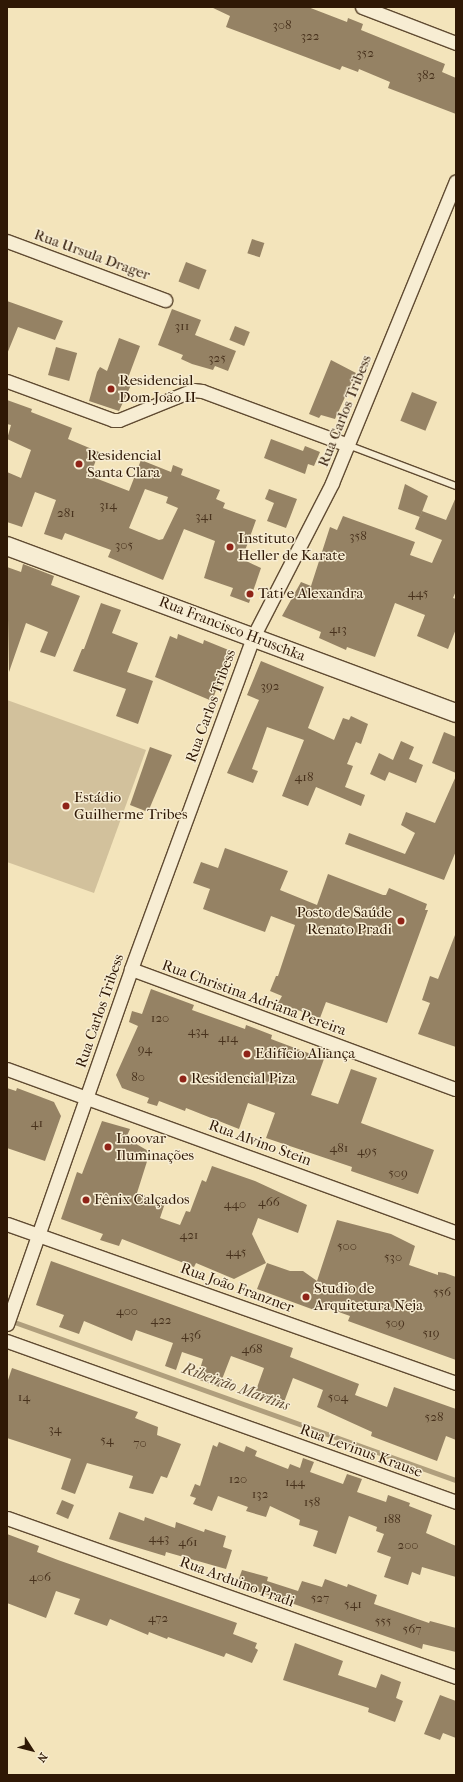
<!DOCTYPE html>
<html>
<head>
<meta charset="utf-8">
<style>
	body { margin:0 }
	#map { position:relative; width:463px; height:1782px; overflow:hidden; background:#f3e4bb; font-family:"IM FELL French Canon",serif }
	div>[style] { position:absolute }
	.green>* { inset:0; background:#d2c19c }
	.stream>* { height:4.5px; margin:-2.25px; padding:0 2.25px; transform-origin:2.25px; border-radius:2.25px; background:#b09f7d }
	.building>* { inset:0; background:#958264; transform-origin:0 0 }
	.roads { filter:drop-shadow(1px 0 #604b32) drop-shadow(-1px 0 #604b32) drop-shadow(0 1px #604b32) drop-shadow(0 -1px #604b32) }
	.service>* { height:6px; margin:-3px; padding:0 3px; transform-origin:3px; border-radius:3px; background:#f7edd3 }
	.minor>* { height:13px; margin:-6.5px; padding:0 6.5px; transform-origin:6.5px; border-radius:6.5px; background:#f7edd3 }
	.secondary>* { height:18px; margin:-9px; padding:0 9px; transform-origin:9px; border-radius:9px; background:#f7edd3 }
	.dots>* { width:11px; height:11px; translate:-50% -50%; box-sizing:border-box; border:2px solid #f7edd3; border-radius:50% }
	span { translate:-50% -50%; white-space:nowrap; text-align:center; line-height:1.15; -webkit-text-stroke:3px #f7edd3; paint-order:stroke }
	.number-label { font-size:13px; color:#48321d }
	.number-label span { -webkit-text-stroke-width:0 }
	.street-label { font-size:15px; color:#2f1805 }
	.poi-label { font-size:15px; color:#2f1805 }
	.left { translate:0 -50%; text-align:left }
	.right { translate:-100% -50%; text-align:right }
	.water-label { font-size:16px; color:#634e35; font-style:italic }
	.frame { position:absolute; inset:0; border:8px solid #2f1805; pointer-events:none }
	.north { position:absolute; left:12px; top:1730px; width:40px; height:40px; -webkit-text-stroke:3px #f7edd3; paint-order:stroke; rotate:126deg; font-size:11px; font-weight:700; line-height:16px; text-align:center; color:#2f1805 }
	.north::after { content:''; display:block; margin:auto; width:14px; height:18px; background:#2f1805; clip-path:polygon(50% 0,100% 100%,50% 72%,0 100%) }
</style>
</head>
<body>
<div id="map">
	<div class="green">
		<i style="clip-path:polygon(7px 700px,146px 750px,94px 893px,7px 862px)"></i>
	</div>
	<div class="stream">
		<i style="left:9px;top:1320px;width:475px;rotate:19.7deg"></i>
	</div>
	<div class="building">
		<i style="clip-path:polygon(211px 7px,308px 7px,347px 22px,348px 18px,363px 24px,361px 30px,445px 64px,442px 72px,456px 78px,456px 114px,388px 88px,390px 82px,359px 69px,358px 72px,342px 66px,340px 70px,226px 27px,230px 16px)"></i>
		<i style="left:252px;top:239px;width:13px;height:15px;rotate:18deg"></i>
		<i style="left:186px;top:262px;width:22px;height:21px;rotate:21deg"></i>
		<i style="clip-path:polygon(7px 301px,63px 321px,55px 340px,18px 327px,7px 354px)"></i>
		<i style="clip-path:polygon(172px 309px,201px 320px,195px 335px,236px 351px,228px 371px,215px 366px,213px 370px,192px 364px,181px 359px,183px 355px,158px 345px)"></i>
		<i style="left:235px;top:326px;width:16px;height:15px;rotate:22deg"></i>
		<i style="clip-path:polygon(119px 338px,140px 346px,128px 378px,131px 380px,131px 385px,119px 411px,89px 401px,97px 372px,100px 367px,107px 371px)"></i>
		<i style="left:56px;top:347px;width:22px;height:29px;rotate:16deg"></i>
		<i style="clip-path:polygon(331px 360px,356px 373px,335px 419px,321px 415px,319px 418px,309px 414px)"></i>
		<i style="left:412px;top:392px;width:27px;height:31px;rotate:22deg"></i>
		<i style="clip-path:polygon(evenodd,7px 400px,32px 409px,31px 412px,72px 428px,68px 439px,99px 452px,90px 476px,129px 491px,141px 460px,171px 472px,173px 465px,183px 469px,181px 475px,220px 490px,216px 499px,225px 503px,223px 508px,256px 520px,242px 559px,261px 568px,249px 603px,230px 596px,233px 588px,204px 578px,215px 541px,184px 529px,163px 580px,108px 557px,111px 550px,65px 533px,62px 540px,44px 534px,56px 500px,35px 492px,22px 527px,7px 522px,7px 472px,21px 478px,31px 450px,7px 439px,11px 425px,7px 424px,7px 400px,145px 489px,168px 497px,166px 503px,178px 508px,163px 539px,159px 540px,129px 528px,145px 489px)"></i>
		<i style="clip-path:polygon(271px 439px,303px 451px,305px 446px,320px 452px,314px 466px,308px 464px,305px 474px,264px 458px)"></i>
		<i style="clip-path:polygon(405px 484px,428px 496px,420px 517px,398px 509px)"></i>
		<i style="clip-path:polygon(269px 489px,297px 499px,286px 528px,267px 521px,274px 503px,265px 499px)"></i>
		<i style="clip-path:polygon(456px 497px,456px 591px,453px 598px,456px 599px,456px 629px,448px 649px,417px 636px,425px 615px,395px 603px,375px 657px,347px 647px,346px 650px,319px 638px,321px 632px,282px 616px,301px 582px,311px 586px,330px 527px,337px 530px,343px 516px,415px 542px,410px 555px,432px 563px,442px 540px,415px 529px,422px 511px,446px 520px)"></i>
		<i style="clip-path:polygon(23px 564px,54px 576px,51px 585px,80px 596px,55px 657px,40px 652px,48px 632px,26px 623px,9px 672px,7px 567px,21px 572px)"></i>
		<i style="clip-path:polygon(101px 603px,121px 610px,112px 633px,138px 643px,127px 672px,153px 681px,138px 724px,116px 716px,126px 689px,73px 671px,82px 649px,84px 649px)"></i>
		<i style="clip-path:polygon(178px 634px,203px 644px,204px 640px,231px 651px,212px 701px,155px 677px,170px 636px,177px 639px)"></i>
		<i style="clip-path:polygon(261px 661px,324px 687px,308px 728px,334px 740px,343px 718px,349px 720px,351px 716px,368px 724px,361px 744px,356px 742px,347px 764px,353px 766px,345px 787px,365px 795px,361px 806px,316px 787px,308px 806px,282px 796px,304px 740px,267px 727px,252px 769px,258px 771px,253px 783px,227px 773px,259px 700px,247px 695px)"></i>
		<i style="clip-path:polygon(444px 732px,456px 737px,456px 773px,432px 763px)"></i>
		<i style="clip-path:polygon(401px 741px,414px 747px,409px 759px,423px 765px,416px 783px,389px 772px,385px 781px,370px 774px,379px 753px,393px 760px)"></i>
		<i style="clip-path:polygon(150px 747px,172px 755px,148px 812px,130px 805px)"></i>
		<i style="clip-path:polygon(456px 776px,456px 851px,444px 880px,345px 844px,349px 833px,405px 854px,415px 833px,401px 825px,406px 812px,435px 823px)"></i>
		<i style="clip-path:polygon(225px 848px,288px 871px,280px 890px,317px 905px,328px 874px,383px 895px,386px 895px,389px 888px,427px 904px,425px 910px,428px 910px,387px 1023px,326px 1002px,320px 1018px,278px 1003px,282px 996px,270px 991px,276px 976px,278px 976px,295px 925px,271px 916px,265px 932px,203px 909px,210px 889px,193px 883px,201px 862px,218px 868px)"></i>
		<i style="clip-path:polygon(455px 935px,456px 936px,456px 1047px,418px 1034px,430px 1003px,422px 1000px,430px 976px,438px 979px)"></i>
		<i style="clip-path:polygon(151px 989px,194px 1005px,192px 1010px,245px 1029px,246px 1025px,272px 1035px,271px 1039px,324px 1059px,311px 1095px,338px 1104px,351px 1069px,377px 1078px,361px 1123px,434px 1150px,418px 1194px,351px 1171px,352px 1167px,266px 1138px,275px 1113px,248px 1103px,239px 1129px,186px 1108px,185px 1111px,159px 1101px,157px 1106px,147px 1103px,149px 1098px,122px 1088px,116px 1075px,138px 1026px,129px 1022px,132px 1011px,142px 1014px)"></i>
		<i style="clip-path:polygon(7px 1088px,16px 1091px,17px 1088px,54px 1102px,61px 1116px,45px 1161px,7px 1148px)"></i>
		<i style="clip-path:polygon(102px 1121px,130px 1129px,126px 1138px,150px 1152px,137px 1193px,165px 1203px,160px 1218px,180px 1225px,186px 1211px,190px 1212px,202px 1180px,206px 1182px,212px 1166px,255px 1181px,307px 1205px,298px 1233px,258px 1218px,252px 1234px,266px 1263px,234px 1279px,196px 1263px,194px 1267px,122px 1239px,119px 1246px,100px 1240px,103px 1234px,61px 1219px,77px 1172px,82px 1174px)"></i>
		<i style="clip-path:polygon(337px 1220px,391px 1234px,415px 1246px,409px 1265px,438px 1275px,438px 1272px,445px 1273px,456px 1277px,456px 1360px,348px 1321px,350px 1316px,319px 1305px,317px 1311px,257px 1289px,267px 1263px,290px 1271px,303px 1271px,317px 1281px)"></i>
		<i style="clip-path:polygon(51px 1261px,293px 1348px,290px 1357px,359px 1384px,355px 1395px,387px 1407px,394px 1387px,456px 1409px,456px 1440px,446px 1436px,437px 1461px,371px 1436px,372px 1432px,317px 1407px,323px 1390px,293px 1378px,283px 1405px,254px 1396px,264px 1368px,231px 1356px,219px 1387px,197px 1379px,203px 1359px,182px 1352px,176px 1370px,165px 1366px,173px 1343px,136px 1330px,132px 1341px,84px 1321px,79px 1334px,59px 1327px,64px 1315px,36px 1305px)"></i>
		<i style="clip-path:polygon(12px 1368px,138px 1412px,135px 1418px,158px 1427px,157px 1435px,181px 1444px,167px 1478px,161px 1476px,153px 1494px,129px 1488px,133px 1476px,87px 1463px,75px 1494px,61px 1489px,71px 1459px,7px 1438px,7px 1383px)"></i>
		<i style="clip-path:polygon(219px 1442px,244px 1452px,246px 1446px,257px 1451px,255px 1456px,288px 1469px,290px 1464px,300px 1468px,303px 1458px,314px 1462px,310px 1472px,343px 1484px,347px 1474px,362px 1479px,357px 1492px,386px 1502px,388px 1495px,410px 1503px,409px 1506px,432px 1515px,426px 1533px,456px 1546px,456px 1577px,422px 1567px,420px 1575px,412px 1572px,408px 1585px,384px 1577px,391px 1557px,377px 1552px,384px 1534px,376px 1531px,377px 1527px,349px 1516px,336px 1554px,313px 1546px,318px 1531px,299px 1525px,300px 1520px,270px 1506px,266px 1517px,246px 1511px,248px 1507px,218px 1496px,212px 1511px,193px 1504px,196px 1498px,190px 1496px,195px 1484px,200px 1486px,213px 1445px,217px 1447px)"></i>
		<i style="left:62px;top:1500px;width:13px;height:15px;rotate:23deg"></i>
		<i style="clip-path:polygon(119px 1512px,144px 1521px,145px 1517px,175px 1528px,176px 1522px,204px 1532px,205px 1529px,226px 1536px,223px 1547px,232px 1550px,226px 1569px,166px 1552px,165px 1556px,109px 1539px)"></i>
		<i style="clip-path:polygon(7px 1534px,39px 1546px,37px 1552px,58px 1560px,237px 1623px,233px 1634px,257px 1643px,255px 1648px,258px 1650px,252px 1663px,226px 1653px,224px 1657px,168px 1637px,167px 1639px,149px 1632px,148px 1635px,110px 1619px,107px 1626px,74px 1614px,80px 1599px,56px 1591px,46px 1618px,7px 1603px)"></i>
		<i style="clip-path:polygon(242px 1570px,268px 1577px,267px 1581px,298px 1591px,302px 1581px,322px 1587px,325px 1579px,347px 1587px,348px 1584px,377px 1595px,374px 1604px,429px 1623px,430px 1621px,456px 1628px,456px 1652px,423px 1644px,422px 1649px,237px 1584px)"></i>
		<i style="clip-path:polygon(295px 1643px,343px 1661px,338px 1675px,376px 1688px,381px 1674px,401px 1682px,396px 1698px,403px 1701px,395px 1722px,368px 1712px,369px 1708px,283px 1680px)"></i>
		<i style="clip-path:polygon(440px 1695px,456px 1701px,456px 1738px,443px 1733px,440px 1740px,424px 1734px)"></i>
	</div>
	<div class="roads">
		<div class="service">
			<i style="left:348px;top:445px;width:116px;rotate:20.8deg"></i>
		</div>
		<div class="minor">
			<i style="left:362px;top:7px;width:101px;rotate:21deg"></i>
			<i style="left:7px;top:241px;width:169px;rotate:20.5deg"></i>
			<i style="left:7px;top:381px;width:113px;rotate:20.2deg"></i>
			<i style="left:113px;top:420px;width:6px"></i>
			<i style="left:119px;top:420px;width:80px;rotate:-22.1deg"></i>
			<i style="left:193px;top:390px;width:9px;rotate:6deg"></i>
			<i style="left:202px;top:391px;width:156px;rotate:20.3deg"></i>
			<i style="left:131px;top:969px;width:346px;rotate:20.3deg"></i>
			<i style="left:7px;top:1069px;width:478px;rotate:20deg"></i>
			<i style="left:7px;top:1224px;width:476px;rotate:19.5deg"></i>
			<i style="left:7px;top:1324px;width:376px;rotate:-70.7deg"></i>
			<i style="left:131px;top:969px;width:354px;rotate:-69.8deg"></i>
			<i style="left:253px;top:637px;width:173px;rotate:-62.8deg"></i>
			<i style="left:332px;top:483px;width:326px;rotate:-67.7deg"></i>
			<i style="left:7px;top:1341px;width:477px;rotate:19.7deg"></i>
			<i style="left:7px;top:1518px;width:476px;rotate:19.5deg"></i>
		</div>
		<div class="secondary">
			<i style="left:7px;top:546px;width:479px;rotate:20.4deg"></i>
		</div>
	</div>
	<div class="dots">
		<i style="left:111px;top:389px;background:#8f2418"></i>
		<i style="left:79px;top:464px;background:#8f2418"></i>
		<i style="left:230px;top:547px;background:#8f2418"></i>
		<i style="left:250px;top:594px;background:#8f2418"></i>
		<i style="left:66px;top:806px;background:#8f2418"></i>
		<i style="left:401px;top:921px;background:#8f2418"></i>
		<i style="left:247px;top:1054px;background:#8f2418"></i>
		<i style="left:183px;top:1079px;background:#8f2418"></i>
		<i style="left:108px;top:1147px;background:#8f2418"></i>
		<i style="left:86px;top:1200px;background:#8f2418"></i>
		<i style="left:306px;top:1297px;background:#8f2418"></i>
	</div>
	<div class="number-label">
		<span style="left:282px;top:25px">308</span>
		<span style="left:310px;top:36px">322</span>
		<span style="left:365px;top:53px">352</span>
		<span style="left:426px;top:75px">382</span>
		<span style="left:182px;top:326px">311</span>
		<span style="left:217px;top:358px">325</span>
		<span style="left:108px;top:505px">314</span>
		<span style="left:66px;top:513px">281</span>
		<span style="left:204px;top:516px">341</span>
		<span style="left:358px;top:536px">358</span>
		<span style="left:124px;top:545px">305</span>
		<span style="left:418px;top:593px">445</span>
		<span style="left:338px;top:629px">413</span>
		<span style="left:270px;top:686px">392</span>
		<span style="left:304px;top:777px">418</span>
		<span style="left:160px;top:1018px">120</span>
		<span style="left:198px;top:1031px">434</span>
		<span style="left:228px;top:1038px">414</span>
		<span style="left:145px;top:1049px">94</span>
		<span style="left:138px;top:1077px">80</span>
		<span style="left:37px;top:1123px">41</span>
		<span style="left:339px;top:1148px">481</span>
		<span style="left:367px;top:1151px">495</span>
		<span style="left:398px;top:1173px">509</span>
		<span style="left:269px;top:1202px">466</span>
		<span style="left:235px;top:1204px">440</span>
		<span style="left:189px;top:1235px">421</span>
		<span style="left:347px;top:1246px">500</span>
		<span style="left:236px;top:1252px">445</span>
		<span style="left:393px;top:1257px">530</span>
		<span style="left:442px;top:1292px">556</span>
		<span style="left:127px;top:1311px">400</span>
		<span style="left:161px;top:1320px">422</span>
		<span style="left:395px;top:1323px">509</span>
		<span style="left:431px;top:1333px">519</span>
		<span style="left:191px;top:1335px">436</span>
		<span style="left:252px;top:1349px">468</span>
		<span style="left:24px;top:1397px">14</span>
		<span style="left:338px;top:1397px">504</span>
		<span style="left:434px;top:1417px">528</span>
		<span style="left:55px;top:1429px">34</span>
		<span style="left:107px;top:1440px">54</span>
		<span style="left:140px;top:1443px">70</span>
		<span style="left:238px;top:1479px">120</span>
		<span style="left:295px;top:1482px">144</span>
		<span style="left:260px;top:1494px">132</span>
		<span style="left:312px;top:1502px">158</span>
		<span style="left:392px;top:1519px">188</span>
		<span style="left:159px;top:1538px">443</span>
		<span style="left:188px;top:1542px">461</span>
		<span style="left:408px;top:1545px">200</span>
		<span style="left:40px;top:1577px">406</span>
		<span style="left:320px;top:1598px">527</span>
		<span style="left:353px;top:1604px">541</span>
		<span style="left:158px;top:1618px">472</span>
		<span style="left:383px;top:1621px">555</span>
		<span style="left:412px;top:1629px">567</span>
	</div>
	<div class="street-label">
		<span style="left:92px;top:255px;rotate:20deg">Rua Ursula Drager</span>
		<span style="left:345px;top:411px;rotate:-68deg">Rua Carlos Tribess</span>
		<span style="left:232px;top:629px;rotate:21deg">Rua Francisco Hruschka</span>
		<span style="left:211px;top:706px;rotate:-70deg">Rua Carlos Tribess</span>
		<span style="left:254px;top:998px;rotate:20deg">Rua Christina Adriana Pereira</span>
		<span style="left:100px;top:1011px;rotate:-71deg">Rua Carlos Tribess</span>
		<span style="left:260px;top:1143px;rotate:20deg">Rua Alvino Stein</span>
		<span style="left:237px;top:1288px;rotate:20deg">Rua João Franzner</span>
		<span style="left:361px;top:1451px;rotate:20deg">Rua Levinus Krause</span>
		<span style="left:237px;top:1582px;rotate:20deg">Rua Arduino Pradi</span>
	</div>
	<div class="poi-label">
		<span class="left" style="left:119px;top:389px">Residencial<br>Dom João II</span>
		<span class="left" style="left:87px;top:464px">Residencial<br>Santa Clara</span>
		<span class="left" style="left:238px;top:547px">Instituto<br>Heller de Karate</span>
		<span class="left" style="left:258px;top:594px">Tati e Alexandra</span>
		<span class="left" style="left:74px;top:806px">Estádio<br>Guilherme Tribes</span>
		<span class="right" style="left:392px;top:921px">Posto de Saúde<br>Renato Pradi</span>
		<span class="left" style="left:255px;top:1054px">Edifício Aliança</span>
		<span class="left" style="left:191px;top:1079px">Residencial Piza</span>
		<span class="left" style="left:116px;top:1147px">Inoovar<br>Iluminações</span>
		<span class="left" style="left:94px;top:1200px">Fênix Calçados</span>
		<span class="left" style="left:314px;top:1297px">Studio de<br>Arquitetura Neja</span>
	</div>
	<div class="water-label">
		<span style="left:236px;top:1387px;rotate:20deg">Ribeirão Martins</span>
	</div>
	<div class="frame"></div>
	<div class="north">N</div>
</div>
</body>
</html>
